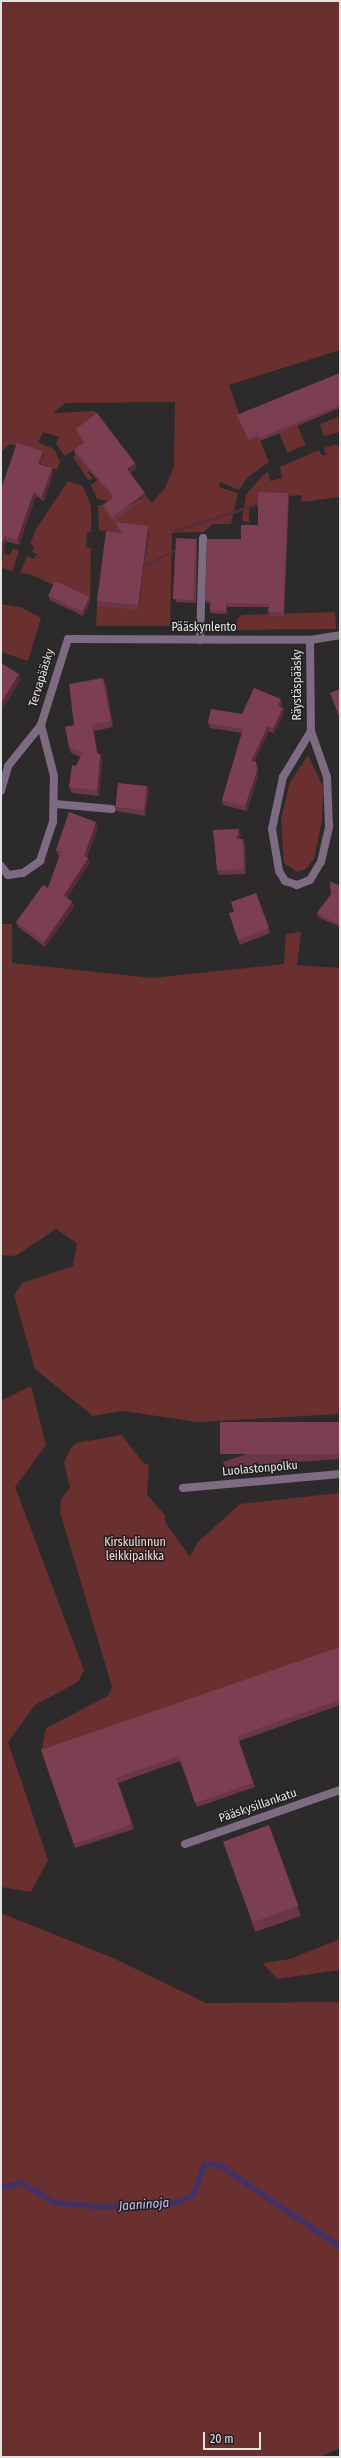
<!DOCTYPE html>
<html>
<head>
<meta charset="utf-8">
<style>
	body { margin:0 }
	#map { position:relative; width:341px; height:2458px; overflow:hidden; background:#2c2a2b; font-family:"Fira Sans Condensed",sans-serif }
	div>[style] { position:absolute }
	.green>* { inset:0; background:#6a302f; transform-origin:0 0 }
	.stream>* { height:6px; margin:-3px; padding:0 3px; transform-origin:3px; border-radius:3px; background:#433164 }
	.lane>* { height:8px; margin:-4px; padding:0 4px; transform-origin:4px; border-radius:4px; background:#7c6b81 }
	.street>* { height:8px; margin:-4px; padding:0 4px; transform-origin:4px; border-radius:4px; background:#7c6b81 }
	.wall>* { inset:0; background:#6b3647 }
	.shaded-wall>* { inset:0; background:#572c39; transform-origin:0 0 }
	.building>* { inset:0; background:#7c3f52; transform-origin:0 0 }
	span { translate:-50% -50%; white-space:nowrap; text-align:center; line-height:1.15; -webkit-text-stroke:3px #222021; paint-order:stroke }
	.street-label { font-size:12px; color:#e3e2e3 }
	.park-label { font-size:12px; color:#fed5d2 }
	.water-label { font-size:13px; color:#cbb8fa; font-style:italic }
	.frame { position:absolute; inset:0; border:2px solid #e3e2e3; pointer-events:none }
	.scale { position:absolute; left:203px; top:2432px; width:58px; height:18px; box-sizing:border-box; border:2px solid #e3e2e3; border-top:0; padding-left:5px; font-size:12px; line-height:14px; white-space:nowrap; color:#e3e2e3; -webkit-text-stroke:3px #222021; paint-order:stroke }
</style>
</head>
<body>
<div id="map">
	<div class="green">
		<i style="clip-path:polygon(1px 1px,340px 1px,340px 350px,229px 385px,249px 442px,259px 438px,269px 462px,248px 477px,239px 490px,220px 482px,219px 487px,238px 493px,231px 524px,212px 524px,204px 532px,172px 533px,170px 626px,96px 626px,98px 588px,146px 558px,149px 531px,122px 533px,99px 530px,98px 505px,110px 505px,125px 513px,147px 497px,152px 503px,165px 488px,174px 467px,175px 402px,65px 403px,53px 413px,95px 411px,99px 418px,84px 443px,65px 456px,56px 444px,59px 437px,43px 432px,38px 442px,54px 449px,60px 461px,57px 470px,41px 464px,44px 456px,11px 444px,1px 451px)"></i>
		<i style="clip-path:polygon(338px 417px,340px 432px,324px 436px,320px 424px)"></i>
		<i style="left:296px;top:422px;width:25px;height:20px;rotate:67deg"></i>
		<i style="clip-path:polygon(333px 445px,340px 446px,340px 497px,302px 502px,301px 495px,289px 496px,249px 507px,249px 522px,242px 521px,246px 495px,262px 476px,268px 472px,270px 481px,282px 478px,280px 467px,319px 450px,321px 455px,326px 455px,324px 448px)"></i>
		<i style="clip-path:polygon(75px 455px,81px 462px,86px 458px,99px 464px,88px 472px,93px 479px,88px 480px,73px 457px)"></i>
		<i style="clip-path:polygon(107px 473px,113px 497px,107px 501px,97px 499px,91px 485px)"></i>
		<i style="clip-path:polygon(68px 481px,83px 486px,91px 506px,91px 532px,87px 533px,86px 547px,91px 548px,90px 602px,30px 574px,20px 573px,27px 556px,34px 559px,37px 554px,32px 552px,34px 546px,30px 544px,36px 529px)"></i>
		<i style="clip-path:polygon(5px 546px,5px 554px,10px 555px,13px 548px,19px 551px,12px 571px,1px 567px)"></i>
		<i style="clip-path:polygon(1px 604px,20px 607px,41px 618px,28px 661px,1px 652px)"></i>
		<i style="clip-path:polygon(335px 612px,336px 629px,237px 630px,237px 619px,242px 615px)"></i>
		<i style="clip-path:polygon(308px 755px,323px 787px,322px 820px,314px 859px,306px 869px,297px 872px,284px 863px,281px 819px,290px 782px)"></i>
		<i style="clip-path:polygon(1px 924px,12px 924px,12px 963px,152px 978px,284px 964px,286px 934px,301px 932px,297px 965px,340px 968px,340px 1414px,198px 1422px,123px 1411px,93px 1416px,35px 1369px,14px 1295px,22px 1283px,73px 1266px,77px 1243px,56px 1229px,15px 1256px,1px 1255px)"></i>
		<i style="clip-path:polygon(31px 1386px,46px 1445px,15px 1487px,84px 1670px,78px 1682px,35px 1705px,8px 1742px,48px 1860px,31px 1892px,1px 1887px,1px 1401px)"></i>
		<i style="clip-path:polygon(122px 1435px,143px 1463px,149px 1465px,147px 1495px,165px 1515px,165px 1522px,190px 1557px,198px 1542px,240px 1504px,340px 1493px,340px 1649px,41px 1752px,46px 1728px,108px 1696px,112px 1687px,60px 1512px,61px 1499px,70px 1488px,64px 1462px,71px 1448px,76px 1443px)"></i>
		<i style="clip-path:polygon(1px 1913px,113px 1958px,206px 2003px,340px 2002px,340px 2448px,320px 2457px,1px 2457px)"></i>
		<i style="clip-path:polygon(340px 1939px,340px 1970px,277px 1979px,263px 1963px,290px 1959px)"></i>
	</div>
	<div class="stream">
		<i style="left:1px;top:2188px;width:21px;rotate:-14deg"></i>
		<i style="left:21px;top:2183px;width:40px;rotate:29.7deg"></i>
		<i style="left:56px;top:2203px;width:48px;rotate:4.8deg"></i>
		<i style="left:104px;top:2207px;width:73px;rotate:-3.1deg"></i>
		<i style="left:177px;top:2203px;width:18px;rotate:-27deg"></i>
		<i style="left:193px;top:2195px;width:33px;rotate:-69deg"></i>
		<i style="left:205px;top:2164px;width:13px"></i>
		<i style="left:218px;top:2164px;width:148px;rotate:34.2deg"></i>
	</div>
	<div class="lane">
		<i style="left:200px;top:640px;width:102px;rotate:-88.3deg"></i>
		<i style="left:55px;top:804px;width:57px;rotate:5deg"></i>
		<i style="left:183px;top:1488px;width:158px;rotate:-5.1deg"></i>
	</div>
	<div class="street">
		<i style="left:310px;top:640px;width:91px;rotate:89.4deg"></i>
		<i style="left:311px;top:731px;width:54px;rotate:121.3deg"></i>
		<i style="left:283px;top:777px;width:53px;rotate:101.9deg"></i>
		<i style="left:272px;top:829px;width:43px;rotate:80.5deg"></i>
		<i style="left:279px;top:871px;width:12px;rotate:59deg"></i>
		<i style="left:285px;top:881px;width:13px;rotate:18deg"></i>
		<i style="left:297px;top:885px;width:14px;rotate:-21deg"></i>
		<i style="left:310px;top:880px;width:21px;rotate:-59deg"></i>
		<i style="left:321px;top:862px;width:37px;rotate:-77deg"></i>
		<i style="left:329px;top:826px;width:49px;rotate:-92.3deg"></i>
		<i style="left:327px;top:777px;width:49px;rotate:-109.2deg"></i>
		<i style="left:1px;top:791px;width:26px;rotate:-74deg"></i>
		<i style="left:8px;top:766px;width:53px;rotate:-51.2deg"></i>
		<i style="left:1px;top:866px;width:11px;rotate:52deg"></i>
		<i style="left:8px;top:875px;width:15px;rotate:-8deg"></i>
		<i style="left:23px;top:873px;width:21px;rotate:-35deg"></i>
		<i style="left:40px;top:861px;width:41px;rotate:-71.6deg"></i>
		<i style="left:53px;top:822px;width:46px;rotate:-88.8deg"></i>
		<i style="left:54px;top:776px;width:53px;rotate:-104.3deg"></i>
		<i style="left:41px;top:725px;width:90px;rotate:-72.6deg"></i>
		<i style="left:68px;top:639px;width:242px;rotate:0.2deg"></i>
		<i style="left:310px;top:640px;width:30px;rotate:-9deg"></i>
		<i style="left:185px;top:1844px;width:164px;rotate:-19.2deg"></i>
	</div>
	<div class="wall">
		<i style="clip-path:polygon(340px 373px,340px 408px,260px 441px,259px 438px,249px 442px,237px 415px)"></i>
		<i style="clip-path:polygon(76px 429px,135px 463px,136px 468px,130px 473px,147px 497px,113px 522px,104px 509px,103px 505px,113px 497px,75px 455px,74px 450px,84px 443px,77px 433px)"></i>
		<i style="clip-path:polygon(44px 456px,41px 465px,52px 468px,53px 473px,44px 501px,36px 496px,19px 545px,6px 541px,1px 556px,2px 486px)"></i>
		<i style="clip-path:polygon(288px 493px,289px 496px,284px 616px,270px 616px,268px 612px,269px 607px,227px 607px,227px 614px,211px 613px,210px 610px,210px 603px,207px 603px,205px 600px,241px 539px,258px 525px)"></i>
		<i style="clip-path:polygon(115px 522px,148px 526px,149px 530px,139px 610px,98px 606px,97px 601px,121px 533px,117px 527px)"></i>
		<i style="clip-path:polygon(196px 539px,197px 541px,196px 603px,176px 602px,175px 599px)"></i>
		<i style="clip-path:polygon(48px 595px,90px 602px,83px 616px,50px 600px)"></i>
		<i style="clip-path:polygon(106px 684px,113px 727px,94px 731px,98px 754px,100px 754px,102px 760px,99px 796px,72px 793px,69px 787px,76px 766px,81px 757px,71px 753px,69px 747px,74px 725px)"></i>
		<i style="clip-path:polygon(282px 704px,281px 707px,283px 708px,284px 713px,274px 733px,269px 731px,254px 762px,258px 767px,258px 776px,247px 811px,223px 805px,222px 800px,242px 733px,210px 728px,208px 723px,242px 714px)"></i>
		<i style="clip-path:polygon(147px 786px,149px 791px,145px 816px,117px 811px,115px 807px)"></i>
		<i style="clip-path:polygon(96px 822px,98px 827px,87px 857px,90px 862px,67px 898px,72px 902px,74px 907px,45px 947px,18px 927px,16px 922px,48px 888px,60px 855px,58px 855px,56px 850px)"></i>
		<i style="clip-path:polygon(241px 834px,240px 839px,245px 844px,246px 874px,219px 875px,217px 870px)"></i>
		<i style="clip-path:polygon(340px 886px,340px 927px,318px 917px,317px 913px)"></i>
		<i style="clip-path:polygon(256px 893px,270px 933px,240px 945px,229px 913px,234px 912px)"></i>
		<i style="clip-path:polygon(340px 1422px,340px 1459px,225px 1467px,223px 1462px)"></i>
		<i style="clip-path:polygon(340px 1647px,340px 1705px,239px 1741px,255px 1787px,197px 1807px,180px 1761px,118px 1783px,134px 1829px,75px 1848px,41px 1750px)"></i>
		<i style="clip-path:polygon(269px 1825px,301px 1916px,255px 1932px,252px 1923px)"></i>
	</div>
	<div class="shaded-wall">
		<i style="clip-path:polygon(43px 451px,44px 456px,40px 468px,38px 464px)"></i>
		<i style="clip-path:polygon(135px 463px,136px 468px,129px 474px,127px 469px)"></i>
		<i style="clip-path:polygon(52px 468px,53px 473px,44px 501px,42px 496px)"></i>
		<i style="clip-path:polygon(34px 491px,36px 496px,19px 545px,17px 540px)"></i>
		<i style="left:145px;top:493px;width:4px;height:41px;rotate:63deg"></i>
		<i style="left:288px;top:493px;width:3px;height:120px;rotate:72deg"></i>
		<i style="clip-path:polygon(148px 526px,149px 530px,139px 610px,138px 605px)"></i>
		<i style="clip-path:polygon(5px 536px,6px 541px,1px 556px,1px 547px)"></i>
		<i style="left:196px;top:539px;width:2px;height:61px;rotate:63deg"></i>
		<i style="clip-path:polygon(89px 597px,90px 602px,83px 616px,82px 611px)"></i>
		<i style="clip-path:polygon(226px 603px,227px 607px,227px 614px,226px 611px)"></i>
		<i style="clip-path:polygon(19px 674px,21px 679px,3px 708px,1px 703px)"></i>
		<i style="clip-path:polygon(103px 678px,106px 684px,113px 727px,111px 721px)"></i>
		<i style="clip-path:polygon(281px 699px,282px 704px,279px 710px,278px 706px)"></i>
		<i style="clip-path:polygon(283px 708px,284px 713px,274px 733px,273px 728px)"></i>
		<i style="clip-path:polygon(92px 725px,94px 731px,99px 760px,97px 754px)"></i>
		<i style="clip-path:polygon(268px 726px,269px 731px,252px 766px,251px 761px)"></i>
		<i style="clip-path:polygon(100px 754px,102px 760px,99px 796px,97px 790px)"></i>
		<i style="clip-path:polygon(256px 762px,258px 767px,258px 776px,247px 811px,245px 806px)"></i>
		<i style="clip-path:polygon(147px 786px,149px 791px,145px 816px,143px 811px)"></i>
		<i style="clip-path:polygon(96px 822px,98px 827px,85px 861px,84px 856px)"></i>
		<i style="clip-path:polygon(239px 829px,241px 834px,239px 844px,237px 839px)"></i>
		<i style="clip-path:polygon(243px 839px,245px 844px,246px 874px,244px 869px)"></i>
		<i style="clip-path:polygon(88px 858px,90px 862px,65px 900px,64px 895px)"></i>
		<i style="clip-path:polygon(72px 902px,74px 907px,45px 947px,44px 942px)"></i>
	</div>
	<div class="building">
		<i style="clip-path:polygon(340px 373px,340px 405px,259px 438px,258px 435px,248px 439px,237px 415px)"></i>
		<i style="clip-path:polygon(97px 413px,135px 463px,127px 469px,145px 493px,112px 517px,103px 505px,114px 496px,74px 450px,85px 442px,76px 429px)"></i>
		<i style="clip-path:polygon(17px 443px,43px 451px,38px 464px,52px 468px,42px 496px,34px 491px,17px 540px,5px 536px,1px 547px,1px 486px,2px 486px)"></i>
		<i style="clip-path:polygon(258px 492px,288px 493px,283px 613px,268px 612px,269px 604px,226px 603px,226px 611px,210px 610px,211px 600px,205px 600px,207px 539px,241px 539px,241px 525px,258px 525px)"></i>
		<i style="clip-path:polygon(115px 522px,148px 526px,138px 605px,97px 601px,106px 531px,123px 533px)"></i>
		<i style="left:176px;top:538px;width:20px;height:61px;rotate:3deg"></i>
		<i style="left:55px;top:581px;width:38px;height:16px;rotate:25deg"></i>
		<i style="clip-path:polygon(1px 663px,19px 674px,1px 703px)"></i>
		<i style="clip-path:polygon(103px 678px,111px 721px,92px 725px,97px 754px,100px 754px,97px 790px,69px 787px,72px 765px,76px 766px,83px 752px,69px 747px,65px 727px,74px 725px,69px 684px)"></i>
		<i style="clip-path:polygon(254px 688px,281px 699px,278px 706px,283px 708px,273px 728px,268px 726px,251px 761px,256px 762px,257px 771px,245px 806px,222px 800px,243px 729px,208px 723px,211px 709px,242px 714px)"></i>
		<i style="clip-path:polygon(340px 689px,340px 716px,339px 716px,330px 693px)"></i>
		<i style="left:118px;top:783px;width:29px;height:24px;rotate:6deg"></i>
		<i style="clip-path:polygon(69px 812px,96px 822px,84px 856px,88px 858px,64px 895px,72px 902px,44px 942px,16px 922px,43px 885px,48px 888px,61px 851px,56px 850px)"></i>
		<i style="clip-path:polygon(239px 829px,237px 839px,243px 839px,244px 869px,217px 870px,213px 830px)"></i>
		<i style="clip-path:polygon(330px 881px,340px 886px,340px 924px,317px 913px,331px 894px)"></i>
		<i style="clip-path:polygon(256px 893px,269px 928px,238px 940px,229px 913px,234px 912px,231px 902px)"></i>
		<i style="left:340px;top:1422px;width:32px;height:120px;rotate:90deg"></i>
		<i style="clip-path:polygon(340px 1647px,340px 1700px,237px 1736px,253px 1783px,195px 1803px,179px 1756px,116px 1778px,132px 1824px,74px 1844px,41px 1750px)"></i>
		<i style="left:269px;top:1825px;width:86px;height:49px;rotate:70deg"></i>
	</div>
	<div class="street-label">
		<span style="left:204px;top:628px">Pääskynlento</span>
		<span style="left:42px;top:678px;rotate:-73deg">Tervapääsky</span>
		<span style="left:298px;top:685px;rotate:-90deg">Räystäspääsky</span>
		<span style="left:260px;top:1469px;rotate:-5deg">Luolastonpolku</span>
		<span style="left:258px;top:1806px;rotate:-19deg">Pääskysillankatu</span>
	</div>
	<div class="park-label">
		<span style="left:135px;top:1550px">Kirskulinnun<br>leikkipaikka</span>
	</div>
	<div class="water-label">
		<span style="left:144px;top:2205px;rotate:-4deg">Jaaninoja</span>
	</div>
	<div class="frame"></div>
	<div class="scale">20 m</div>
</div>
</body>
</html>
